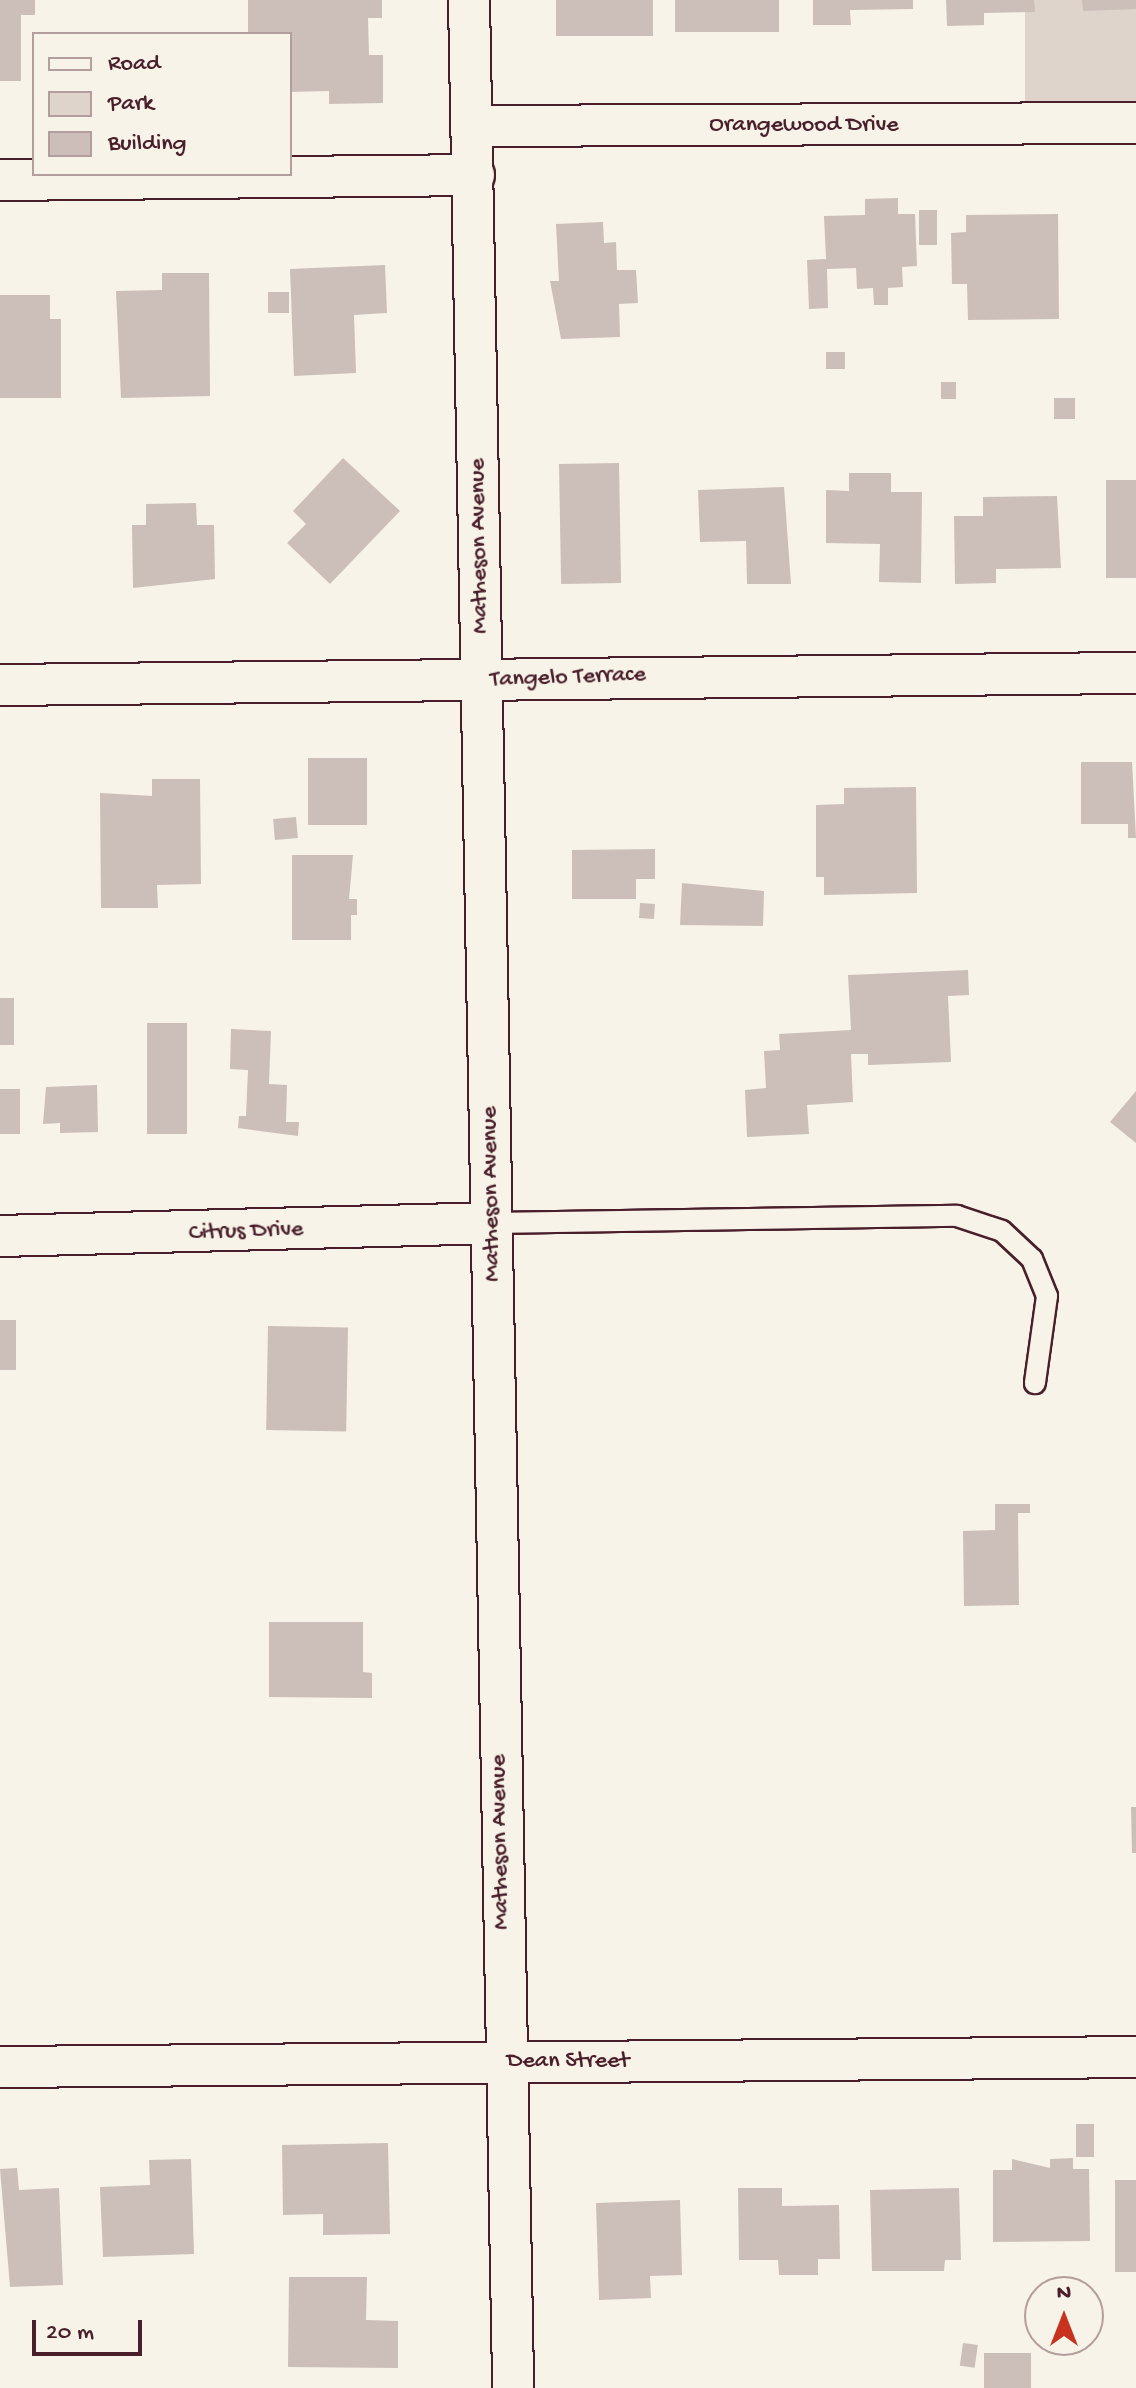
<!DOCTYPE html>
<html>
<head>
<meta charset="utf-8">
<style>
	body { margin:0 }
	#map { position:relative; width:1136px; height:2388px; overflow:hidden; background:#f7f3e8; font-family:"Gochi Hand",sans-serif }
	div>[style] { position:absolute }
	.green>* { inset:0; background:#ded4cc; transform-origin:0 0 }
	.building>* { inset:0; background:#ccbfb9; transform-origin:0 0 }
	.roads { filter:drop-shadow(2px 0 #4a1f2b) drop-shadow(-2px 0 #4a1f2b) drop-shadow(0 2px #4a1f2b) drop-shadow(0 -2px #4a1f2b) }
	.service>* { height:20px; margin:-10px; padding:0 10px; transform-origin:10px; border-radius:10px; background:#f7f3e8 }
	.minor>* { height:40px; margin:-20px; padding:0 20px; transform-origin:20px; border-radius:20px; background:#f7f3e8 }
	span { translate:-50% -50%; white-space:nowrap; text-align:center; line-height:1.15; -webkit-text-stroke:8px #f7f3e8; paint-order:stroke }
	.street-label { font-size:24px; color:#4a1f2b }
	.legend { position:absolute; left:32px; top:32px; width:260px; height:144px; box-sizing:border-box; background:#f7f3e8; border:2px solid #b29e9c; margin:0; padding:10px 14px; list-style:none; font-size:24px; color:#4a1f2b }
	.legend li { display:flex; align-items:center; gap:16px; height:40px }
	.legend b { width:40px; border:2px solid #b29e9c }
	.north { position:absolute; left:1024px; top:2276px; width:80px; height:80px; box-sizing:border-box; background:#f7f3e8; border:2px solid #b29e9c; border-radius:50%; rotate:0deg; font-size:22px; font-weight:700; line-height:32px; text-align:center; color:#4a1f2b }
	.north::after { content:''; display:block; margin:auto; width:28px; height:36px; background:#c8321e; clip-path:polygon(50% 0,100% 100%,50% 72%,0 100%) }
	.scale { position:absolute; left:32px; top:2320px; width:110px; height:36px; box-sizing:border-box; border:4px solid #4a1f2b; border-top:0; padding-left:10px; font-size:24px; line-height:28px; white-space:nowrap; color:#4a1f2b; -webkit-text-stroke:6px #f7f3e8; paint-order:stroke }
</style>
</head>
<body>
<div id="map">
	<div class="green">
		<i style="left:1025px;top:0;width:111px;height:116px"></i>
	</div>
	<div class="building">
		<i style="clip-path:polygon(0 0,35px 0,35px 15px,21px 15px,21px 81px,0 81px)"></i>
		<i style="clip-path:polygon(248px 0,382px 0,382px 18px,368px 18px,369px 55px,383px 55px,383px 103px,329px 104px,329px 91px,290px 92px,290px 34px,248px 34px)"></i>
		<i style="left:556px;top:0;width:97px;height:36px"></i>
		<i style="left:675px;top:0;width:104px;height:32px"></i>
		<i style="clip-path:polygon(813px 0,913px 0,913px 9px,850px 10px,851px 25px,813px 25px)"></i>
		<i style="clip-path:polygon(946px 0,1034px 0,1035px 12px,984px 13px,984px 25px,947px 26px)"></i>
		<i style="clip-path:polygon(1082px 0,1136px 0,1136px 9px,1083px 11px)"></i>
		<i style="clip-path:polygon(898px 198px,898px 214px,915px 214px,917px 266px,902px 267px,903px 287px,888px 288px,888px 305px,874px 305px,873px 288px,857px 289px,856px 268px,827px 269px,828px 308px,809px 309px,807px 260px,826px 259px,824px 216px,865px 215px,865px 199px)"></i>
		<i style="left:937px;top:210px;width:35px;height:18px;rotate:90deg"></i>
		<i style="clip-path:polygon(1058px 214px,1059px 319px,968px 320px,967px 284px,952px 284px,951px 233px,966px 232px,966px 215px)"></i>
		<i style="clip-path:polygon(603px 222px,604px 243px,616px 242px,617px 270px,636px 270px,638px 303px,619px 304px,620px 337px,561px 339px,550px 281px,559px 281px,556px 224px)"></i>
		<i style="clip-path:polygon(385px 265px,387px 313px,354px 315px,356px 373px,294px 376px,290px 269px)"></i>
		<i style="clip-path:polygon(162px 273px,209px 273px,210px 396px,121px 398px,116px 291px,162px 290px)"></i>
		<i style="left:268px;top:292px;width:21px;height:21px"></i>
		<i style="clip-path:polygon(0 295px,50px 295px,50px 319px,61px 319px,61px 398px,0 398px)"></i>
		<i style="left:826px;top:352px;width:19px;height:17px"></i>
		<i style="left:941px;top:382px;width:15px;height:17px"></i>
		<i style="left:1075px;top:398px;width:21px;height:21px;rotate:90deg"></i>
		<i style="clip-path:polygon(343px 458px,400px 511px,330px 584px,287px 543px,306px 524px,293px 511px)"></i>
		<i style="left:619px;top:463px;width:120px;height:60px;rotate:89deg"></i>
		<i style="clip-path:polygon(849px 473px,891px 473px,891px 492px,922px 492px,921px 583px,879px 582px,880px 544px,826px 543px,826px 490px,849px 491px)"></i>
		<i style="left:1136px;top:480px;width:98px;height:30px;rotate:90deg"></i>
		<i style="clip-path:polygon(784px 487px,791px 584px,747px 584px,746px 541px,700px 542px,698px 490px)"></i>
		<i style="clip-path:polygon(1057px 496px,1061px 568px,996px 569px,996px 583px,955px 584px,954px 516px,983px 516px,983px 497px)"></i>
		<i style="clip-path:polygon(196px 503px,197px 525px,214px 525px,215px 579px,133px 588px,132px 525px,146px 525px,146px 504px)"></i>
		<i style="left:308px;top:758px;width:59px;height:67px"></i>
		<i style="clip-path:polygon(1081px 762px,1132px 762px,1136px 838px,1128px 838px,1128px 824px,1081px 824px)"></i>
		<i style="clip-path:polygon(152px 779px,200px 779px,201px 884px,157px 885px,158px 908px,101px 908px,100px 793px,152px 796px)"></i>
		<i style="clip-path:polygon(916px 787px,917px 893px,824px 895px,824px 877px,816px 877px,816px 805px,844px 804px,844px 788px)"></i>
		<i style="left:296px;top:817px;width:21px;height:23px;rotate:85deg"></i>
		<i style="clip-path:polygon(655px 849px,655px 879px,636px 879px,636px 899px,572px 899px,572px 850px)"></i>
		<i style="clip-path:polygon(292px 855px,353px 855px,349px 899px,357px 899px,357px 915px,351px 915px,351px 940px,292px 940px)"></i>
		<i style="clip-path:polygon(682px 883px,764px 891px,763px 926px,680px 925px)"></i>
		<i style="left:640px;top:903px;width:15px;height:15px;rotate:4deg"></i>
		<i style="clip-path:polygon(968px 970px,969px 995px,948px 996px,951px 1062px,868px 1065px,868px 1054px,851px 1054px,853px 1102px,807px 1105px,809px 1134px,747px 1137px,745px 1090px,766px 1088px,764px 1051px,780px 1050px,779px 1034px,851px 1030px,848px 975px)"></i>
		<i style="left:0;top:998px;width:14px;height:47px"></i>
		<i style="left:147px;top:1023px;width:40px;height:111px"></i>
		<i style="clip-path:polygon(231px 1029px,271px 1031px,269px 1084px,287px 1085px,286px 1122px,299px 1122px,298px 1136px,238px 1128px,239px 1116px,246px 1116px,248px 1070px,230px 1069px)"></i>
		<i style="clip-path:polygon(97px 1085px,98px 1132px,60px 1133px,60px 1123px,43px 1124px,46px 1087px)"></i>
		<i style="left:0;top:1089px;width:20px;height:45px"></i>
		<i style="clip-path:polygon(1136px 1091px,1136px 1143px,1110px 1122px)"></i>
		<i style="left:0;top:1320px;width:16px;height:50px"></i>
		<i style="left:268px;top:1326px;width:80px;height:104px;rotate:1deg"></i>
		<i style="clip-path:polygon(995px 1504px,1030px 1504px,1030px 1513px,1018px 1513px,1019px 1605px,964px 1606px,963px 1531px,995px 1530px)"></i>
		<i style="clip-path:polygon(269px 1622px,363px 1622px,363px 1672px,372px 1673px,372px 1698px,269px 1697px)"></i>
		<i style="clip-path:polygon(1131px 1807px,1136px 1807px,1136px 1853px,1132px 1853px)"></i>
		<i style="left:1076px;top:2124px;width:18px;height:33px"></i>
		<i style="clip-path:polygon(388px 2143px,390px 2234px,323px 2235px,323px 2214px,283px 2215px,282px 2145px)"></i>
		<i style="clip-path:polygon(1073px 2158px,1073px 2169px,1089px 2169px,1090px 2241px,993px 2242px,993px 2170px,1012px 2170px,1012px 2159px,1050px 2168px,1050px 2159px)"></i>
		<i style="clip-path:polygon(191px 2159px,194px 2254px,103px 2257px,100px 2187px,150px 2185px,149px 2160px)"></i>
		<i style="clip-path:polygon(17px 2168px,19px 2190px,59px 2188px,63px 2285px,10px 2287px,0 2169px)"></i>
		<i style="left:1115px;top:2180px;width:21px;height:92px"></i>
		<i style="clip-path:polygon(738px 2188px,782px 2188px,782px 2206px,839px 2205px,840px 2259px,818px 2259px,818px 2275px,779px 2275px,778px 2260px,739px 2260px)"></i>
		<i style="clip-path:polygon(959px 2188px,961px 2260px,945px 2260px,944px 2271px,872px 2271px,870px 2190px)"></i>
		<i style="clip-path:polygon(680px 2200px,682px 2275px,650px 2276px,651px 2298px,599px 2300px,596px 2203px)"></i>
		<i style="clip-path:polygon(289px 2277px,367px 2277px,366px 2320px,398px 2321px,398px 2368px,288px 2367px)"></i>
		<i style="left:963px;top:2343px;width:15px;height:23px;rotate:8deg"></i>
		<i style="left:984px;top:2353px;width:47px;height:35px"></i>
	</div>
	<div class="roads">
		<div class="service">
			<i style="left:492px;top:1223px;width:465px;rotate:-0.9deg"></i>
			<i style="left:957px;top:1216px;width:47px;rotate:18.4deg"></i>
			<i style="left:1002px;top:1231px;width:41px;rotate:43deg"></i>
			<i style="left:1032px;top:1259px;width:40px;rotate:68deg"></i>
			<i style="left:1047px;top:1296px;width:88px;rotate:97.9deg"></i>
		</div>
		<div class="minor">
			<i style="left:469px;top:0;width:2388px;rotate:88.94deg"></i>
			<i style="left:473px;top:126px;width:663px;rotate:-0.26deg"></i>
			<i style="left:0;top:180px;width:474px;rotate:-0.6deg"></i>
			<i style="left:0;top:685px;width:1136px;rotate:-0.61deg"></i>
			<i style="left:0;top:1236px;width:492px;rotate:-1.5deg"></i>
			<i style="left:0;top:2067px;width:1136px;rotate:-0.5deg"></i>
		</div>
	</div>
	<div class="street-label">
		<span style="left:804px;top:126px">Orangewood Drive</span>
		<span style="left:480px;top:546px;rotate:-91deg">Matheson Avenue</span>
		<span style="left:568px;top:678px;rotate:-2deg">Tangelo Terrace</span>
		<span style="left:492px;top:1194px;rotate:-91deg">Matheson Avenue</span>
		<span style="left:246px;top:1232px;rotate:-2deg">Citrus Drive</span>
		<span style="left:501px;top:1842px;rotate:-91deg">Matheson Avenue</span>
		<span style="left:568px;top:2062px">Dean Street</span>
	</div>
	<ul class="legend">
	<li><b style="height:10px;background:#f7f3e8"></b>Road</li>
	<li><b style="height:22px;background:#ded4cc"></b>Park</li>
	<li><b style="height:22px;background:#ccbfb9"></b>Building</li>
	</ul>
	<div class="north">N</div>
	<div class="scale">20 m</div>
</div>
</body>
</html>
